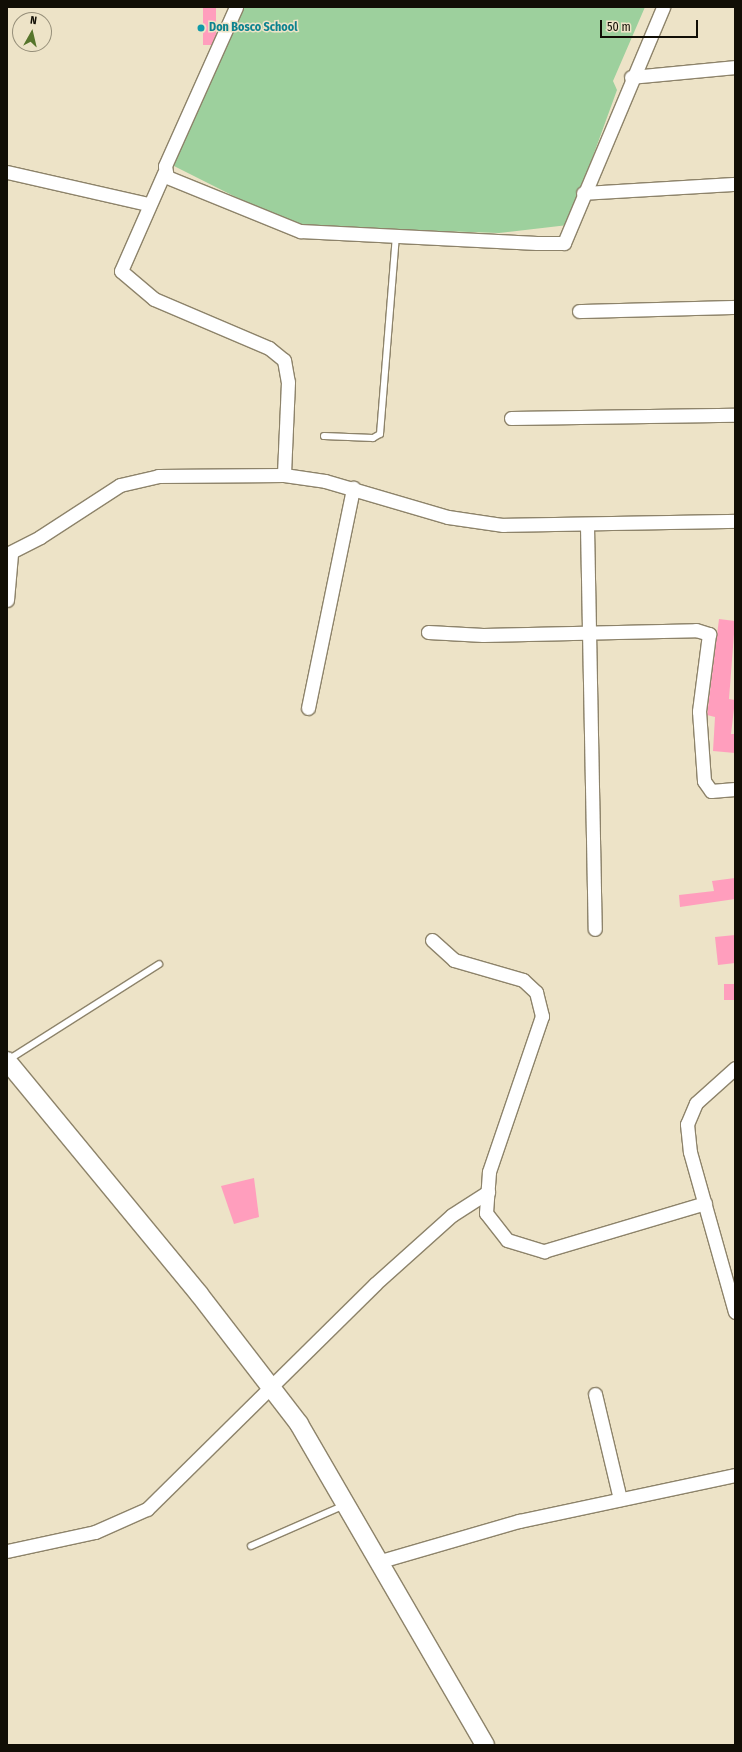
<!DOCTYPE html>
<html>
<head>
<meta charset="utf-8">
<style>
	body { margin:0 }
	#map { position:relative; width:742px; height:1752px; overflow:hidden; background:#ede3c7; font-family:"Fira Sans Condensed",sans-serif }
	div>[style] { position:absolute }
	.green>* { inset:0; background:#9dd09d }
	.building>* { inset:0; background:#ff9ebd; transform-origin:0 0 }
	.roads { filter:drop-shadow(1px 0 #8d836a) drop-shadow(-1px 0 #8d836a) drop-shadow(0 1px #8d836a) drop-shadow(0 -1px #8d836a) }
	.lane>* { height:6px; margin:-3px; padding:0 3px; transform-origin:3px; border-radius:3px; background:#fff }
	.street>* { height:13px; margin:-6.5px; padding:0 6.5px; transform-origin:6.5px; border-radius:6.5px; background:#fff }
	.secondary>* { height:18px; margin:-9px; padding:0 9px; transform-origin:9px; border-radius:9px; background:#fff }
	.dots>* { width:11px; height:11px; translate:-50% -50%; box-sizing:border-box; border:2px solid #ede3c7; border-radius:50% }
	span { translate:-50% -50%; white-space:nowrap; text-align:center; line-height:1.15; -webkit-text-stroke:3px #ede3c7; paint-order:stroke }
	.culture-label { font-size:12px; color:#0d838f; font-weight:700 }
	.left { translate:0 -50%; text-align:left }
	.frame { position:absolute; inset:0; border:8px solid #110e05; pointer-events:none }
	.north { position:absolute; left:12px; top:12px; width:40px; height:40px; box-sizing:border-box; background:#ede3c7; border:1px solid #958e79; border-radius:50%; rotate:8deg; font-size:11px; font-weight:700; line-height:16px; text-align:center; color:#110e05 }
	.north::after { content:''; display:block; margin:auto; width:14px; height:18px; background:#56752b; clip-path:polygon(50% 0,100% 100%,50% 72%,0 100%) }
	.scale { position:absolute; left:600px; top:20px; width:98px; height:18px; box-sizing:border-box; border:2px solid #110e05; border-top:0; padding-left:5px; font-size:12px; line-height:14px; white-space:nowrap; color:#110e05; -webkit-text-stroke:3px #ede3c7; paint-order:stroke }
</style>
</head>
<body>
<div id="map">
	<div class="green">
		<i style="clip-path:polygon(242px 7px,645px 7px,613px 81px,617px 90px,568px 225px,499px 233px,293px 226px,166px 162px)"></i>
	</div>
	<div class="building">
		<i style="left:203px;top:7px;width:13px;height:38px"></i>
		<i style="clip-path:polygon(719px 619px,735px 621px,729px 699px,735px 700px,731px 734px,735px 734px,735px 753px,713px 751px,715px 717px,707px 715px)"></i>
		<i style="clip-path:polygon(735px 878px,735px 899px,680px 907px,679px 895px,714px 891px,712px 881px)"></i>
		<i style="clip-path:polygon(735px 935px,735px 963px,718px 965px,715px 937px)"></i>
		<i style="left:724px;top:984px;width:11px;height:16px"></i>
		<i style="clip-path:polygon(254px 1178px,259px 1217px,234px 1224px,221px 1186px)"></i>
	</div>
	<div class="roads">
		<div class="lane">
			<i style="left:324px;top:436px;width:49px;rotate:2.3deg"></i>
			<i style="left:373px;top:438px;width:8px;rotate:-30deg"></i>
			<i style="left:380px;top:434px;width:198px;rotate:-85.4deg"></i>
			<i style="left:8px;top:1060px;width:179px;rotate:-32.4deg"></i>
			<i style="left:251px;top:1546px;width:103px;rotate:-23.6deg"></i>
		</div>
		<div class="street">
			<i style="left:236px;top:7px;width:174px;rotate:114.1deg"></i>
			<i style="left:165px;top:166px;width:11px;rotate:80deg"></i>
			<i style="left:167px;top:177px;width:144px;rotate:22.1deg"></i>
			<i style="left:300px;top:231px;width:237px;rotate:2.9deg"></i>
			<i style="left:537px;top:243px;width:27px"></i>
			<i style="left:564px;top:243px;width:256px;rotate:-67.2deg"></i>
			<i style="left:631px;top:77px;width:104px;rotate:-5.5deg"></i>
			<i style="left:7px;top:172px;width:145px;rotate:12.8deg"></i>
			<i style="left:164px;top:173px;width:107px;rotate:113.7deg"></i>
			<i style="left:121px;top:271px;width:43px;rotate:40.3deg"></i>
			<i style="left:154px;top:299px;width:125px;rotate:23.1deg"></i>
			<i style="left:269px;top:348px;width:19px;rotate:39deg"></i>
			<i style="left:284px;top:360px;width:22px;rotate:80deg"></i>
			<i style="left:288px;top:382px;width:93px;rotate:92.5deg"></i>
			<i style="left:583px;top:193px;width:152px;rotate:-3.4deg"></i>
			<i style="left:579px;top:311px;width:156px;rotate:-1.5deg"></i>
			<i style="left:511px;top:418px;width:224px;rotate:-0.8deg"></i>
			<i style="left:587px;top:526px;width:403px;rotate:88.9deg"></i>
			<i style="left:7px;top:554px;width:37px;rotate:-27deg"></i>
			<i style="left:40px;top:537px;width:95px;rotate:-33deg"></i>
			<i style="left:120px;top:485px;width:39px;rotate:-13deg"></i>
			<i style="left:158px;top:476px;width:126px;rotate:-0.5deg"></i>
			<i style="left:284px;top:475px;width:41px;rotate:8.3deg"></i>
			<i style="left:325px;top:481px;width:128px;rotate:16.3deg"></i>
			<i style="left:448px;top:517px;width:56px;rotate:8.3deg"></i>
			<i style="left:503px;top:525px;width:232px;rotate:-1deg"></i>
			<i style="left:7px;top:600px;width:46px;rotate:-85deg"></i>
			<i style="left:428px;top:632px;width:55px;rotate:3.1deg"></i>
			<i style="left:483px;top:635px;width:213px;rotate:-1.3deg"></i>
			<i style="left:696px;top:630px;width:14px;rotate:17deg"></i>
			<i style="left:709px;top:634px;width:78px;rotate:97.4deg"></i>
			<i style="left:699px;top:711px;width:70px;rotate:85.9deg"></i>
			<i style="left:704px;top:781px;width:12px;rotate:55deg"></i>
			<i style="left:711px;top:791px;width:24px;rotate:-5deg"></i>
			<i style="left:308px;top:708px;width:225px;rotate:-78.4deg"></i>
			<i style="left:432px;top:940px;width:30px;rotate:42deg"></i>
			<i style="left:454px;top:960px;width:72px;rotate:16.2deg"></i>
			<i style="left:523px;top:980px;width:18px;rotate:43deg"></i>
			<i style="left:536px;top:992px;width:25px;rotate:76deg"></i>
			<i style="left:542px;top:1016px;width:165px;rotate:108.8deg"></i>
			<i style="left:489px;top:1172px;width:41px;rotate:94.2deg"></i>
			<i style="left:486px;top:1213px;width:34px;rotate:52deg"></i>
			<i style="left:507px;top:1240px;width:39px;rotate:17deg"></i>
			<i style="left:544px;top:1251px;width:168px;rotate:-16.6deg"></i>
			<i style="left:735px;top:1068px;width:52px;rotate:138.1deg"></i>
			<i style="left:696px;top:1103px;width:23px;rotate:113deg"></i>
			<i style="left:687px;top:1124px;width:28px;rotate:84deg"></i>
			<i style="left:690px;top:1152px;width:166px;rotate:74.3deg"></i>
			<i style="left:595px;top:1394px;width:108px;rotate:76.6deg"></i>
			<i style="left:7px;top:1551px;width:90px;rotate:-12.2deg"></i>
			<i style="left:95px;top:1532px;width:57px;rotate:-23.9deg"></i>
			<i style="left:147px;top:1509px;width:320px;rotate:-44.6deg"></i>
			<i style="left:375px;top:1284px;width:103px;rotate:-41.9deg"></i>
			<i style="left:452px;top:1215px;width:43px;rotate:-32.6deg"></i>
			<i style="left:381px;top:1561px;width:144px;rotate:-16.2deg"></i>
			<i style="left:519px;top:1521px;width:221px;rotate:-12deg"></i>
		</div>
		<div class="secondary">
			<i style="left:7px;top:1061px;width:302px;rotate:50.5deg"></i>
			<i style="left:199px;top:1294px;width:164px;rotate:52.4deg"></i>
			<i style="left:299px;top:1424px;width:371px;rotate:59.9deg"></i>
		</div>
	</div>
	<div class="dots">
		<i style="left:201px;top:28px;background:#0f9aa8"></i>
	</div>
	<div class="culture-label">
		<span class="left" style="left:209px;top:28px">Don Bosco School</span>
	</div>
	<div class="frame"></div>
	<div class="north">N</div>
	<div class="scale">50 m</div>
</div>
</body>
</html>
